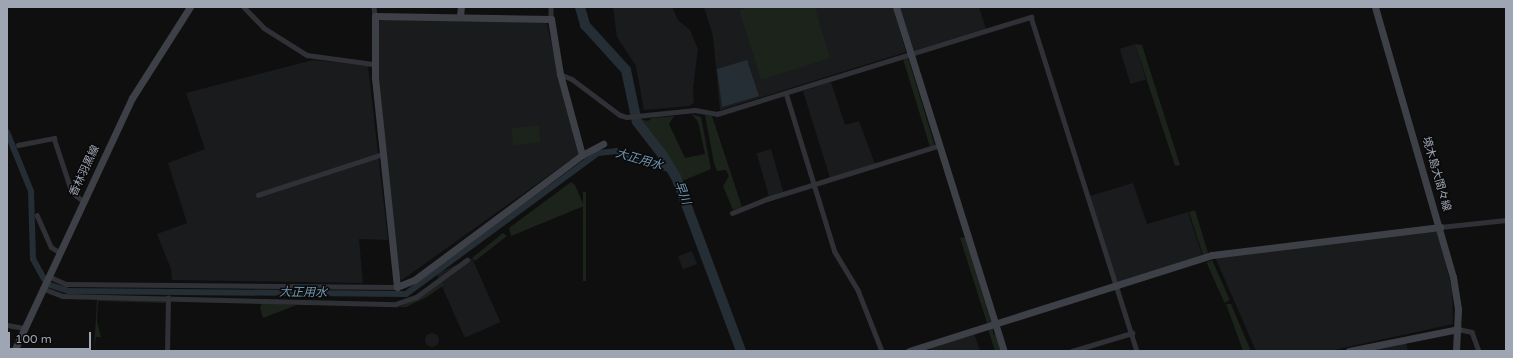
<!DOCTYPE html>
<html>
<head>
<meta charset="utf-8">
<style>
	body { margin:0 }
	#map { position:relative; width:1513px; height:358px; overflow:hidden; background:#0f0f10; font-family:"Varela Round","Noto Sans JP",sans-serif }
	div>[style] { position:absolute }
	.built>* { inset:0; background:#1a1b1d; transform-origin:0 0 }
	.round { border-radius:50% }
	.green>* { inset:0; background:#1b231b; transform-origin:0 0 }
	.water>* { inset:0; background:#252e34 }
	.canal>* { height:6px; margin:-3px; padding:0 3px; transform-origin:3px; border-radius:3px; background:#252e34 }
	.river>* { height:10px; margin:-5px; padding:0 5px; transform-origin:5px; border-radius:5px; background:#252e34 }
	.street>* { height:4.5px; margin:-2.25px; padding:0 2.25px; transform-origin:2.25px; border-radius:2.25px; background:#2f3136 }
	.secondary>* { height:7px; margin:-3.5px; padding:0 3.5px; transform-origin:3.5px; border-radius:3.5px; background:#3d4046 }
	span { translate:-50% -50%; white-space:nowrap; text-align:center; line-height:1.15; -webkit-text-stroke:3px #0a0a0b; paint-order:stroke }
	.street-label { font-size:11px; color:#9ea6b3 }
	.water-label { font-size:12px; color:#7197b2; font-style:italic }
	.frame { position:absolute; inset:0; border:8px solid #9ea6b3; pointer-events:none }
	.scale { position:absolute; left:8px; top:332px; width:83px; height:18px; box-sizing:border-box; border:2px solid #9ea6b3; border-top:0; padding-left:5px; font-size:12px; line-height:14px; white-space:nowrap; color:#9ea6b3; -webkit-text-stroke:3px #0a0a0b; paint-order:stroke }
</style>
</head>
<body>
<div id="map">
	<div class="built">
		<i style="clip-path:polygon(613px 7px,672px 7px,678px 20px,690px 30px,698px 49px,693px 89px,694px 102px,690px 106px,644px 110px,636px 66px,617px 37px)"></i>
		<i style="clip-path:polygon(704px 7px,893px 7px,906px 52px,720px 110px,713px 36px)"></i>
		<i style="clip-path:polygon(899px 7px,979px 7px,986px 29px,913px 51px)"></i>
		<i style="clip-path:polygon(383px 19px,546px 21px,579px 154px,402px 280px,399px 278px,379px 80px,379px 22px)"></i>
		<i style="left:1135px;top:44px;width:37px;height:16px;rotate:73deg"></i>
		<i style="clip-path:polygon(313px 60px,368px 66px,388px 240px,359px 239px,363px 283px,172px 280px,171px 269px,157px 234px,187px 223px,168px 163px,205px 149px,186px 93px)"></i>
		<i style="clip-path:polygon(831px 82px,845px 125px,859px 121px,875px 164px,830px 178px,803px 91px)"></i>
		<i style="left:771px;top:149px;width:46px;height:15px;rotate:74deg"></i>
		<i style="clip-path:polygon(1133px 183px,1147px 224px,1188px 212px,1202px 255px,1117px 283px,1090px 196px)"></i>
		<i style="clip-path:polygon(1438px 231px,1452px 290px,1453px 324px,1329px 351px,1256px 351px,1215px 257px)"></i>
		<i style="left:692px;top:251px;width:14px;height:15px;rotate:69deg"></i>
		<i style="left:472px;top:258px;width:70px;height:39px;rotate:66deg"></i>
		<i style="clip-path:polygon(974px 333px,980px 351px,931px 351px,930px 348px)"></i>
		<i class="round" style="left:425px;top:333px;width:14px;height:14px"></i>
		<i style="clip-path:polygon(1406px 342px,1408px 351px,1364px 351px)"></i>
	</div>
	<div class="green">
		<i style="clip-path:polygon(750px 7px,815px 7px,830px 58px,761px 80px,739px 10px)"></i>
		<i style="clip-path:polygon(1135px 44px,1142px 45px,1180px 165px,1175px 166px)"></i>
		<i style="left:908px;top:58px;width:91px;height:5px;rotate:73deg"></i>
		<i style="clip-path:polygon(692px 114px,701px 117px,711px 169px,682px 181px,666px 151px,640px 119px,648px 121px,652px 118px,674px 116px,669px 124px,685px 158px,705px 154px,698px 122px)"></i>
		<i style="clip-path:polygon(705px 115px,712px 116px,742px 207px,733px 210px,723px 186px,729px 176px,726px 170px,717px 171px,714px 163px)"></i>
		<i style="left:539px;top:125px;width:17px;height:28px;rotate:83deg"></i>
		<i style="clip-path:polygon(571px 182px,575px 185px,584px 206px,511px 236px,509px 228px)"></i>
		<i style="left:583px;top:192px;width:3px;height:89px"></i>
		<i style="clip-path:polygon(1195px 210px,1208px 253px,1203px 255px,1189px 212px)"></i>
		<i style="clip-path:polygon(503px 233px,507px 236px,475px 261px,472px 258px)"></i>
		<i style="clip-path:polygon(965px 237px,991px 322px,987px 323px,960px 238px)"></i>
		<i style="left:1212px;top:260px;width:44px;height:6px;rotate:66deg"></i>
		<i style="clip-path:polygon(441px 281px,444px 285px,427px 297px,406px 307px,399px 307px,417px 299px)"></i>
		<i style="clip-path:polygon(97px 299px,165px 300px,166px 303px,98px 301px,97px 322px,101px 337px,96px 337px,94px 351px)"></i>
		<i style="clip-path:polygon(262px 303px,297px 305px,263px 318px,260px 308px)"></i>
		<i style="clip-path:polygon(1226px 304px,1231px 304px,1251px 351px,1243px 351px)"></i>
		<i style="clip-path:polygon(993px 328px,993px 335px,995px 334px,1001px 351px,995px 351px,988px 329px)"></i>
	</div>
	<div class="water">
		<i style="clip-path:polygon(747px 60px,759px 96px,722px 107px,717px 69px)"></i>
	</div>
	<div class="canal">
		<i style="left:7px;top:132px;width:64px;rotate:67.9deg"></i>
		<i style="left:31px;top:191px;width:68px;rotate:88.3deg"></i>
		<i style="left:33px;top:259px;width:29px;rotate:61deg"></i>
		<i style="left:47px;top:284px;width:23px;rotate:18deg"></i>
		<i style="left:69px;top:291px;width:337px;rotate:0.5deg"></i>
		<i style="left:406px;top:294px;width:238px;rotate:-36.3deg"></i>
		<i style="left:598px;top:153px;width:18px;rotate:-6deg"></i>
		<i style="left:616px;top:151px;width:58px;rotate:19.1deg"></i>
	</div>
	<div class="river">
		<i style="left:580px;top:7px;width:19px;rotate:74deg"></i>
		<i style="left:585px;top:25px;width:61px;rotate:47.7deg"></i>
		<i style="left:626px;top:70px;width:53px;rotate:78.1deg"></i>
		<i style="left:637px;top:122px;width:41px;rotate:52deg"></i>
		<i style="left:662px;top:154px;width:27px;rotate:59deg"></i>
		<i style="left:676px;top:177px;width:186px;rotate:69.5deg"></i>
	</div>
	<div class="street">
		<i style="left:244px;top:7px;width:29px;rotate:46deg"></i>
		<i style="left:264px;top:28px;width:51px;rotate:32.1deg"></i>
		<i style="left:307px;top:55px;width:68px;rotate:7.7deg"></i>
		<i style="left:374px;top:7px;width:9px;rotate:84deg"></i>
		<i style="left:551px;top:7px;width:12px;rotate:90deg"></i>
		<i style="left:560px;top:74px;width:13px;rotate:23deg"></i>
		<i style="left:572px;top:79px;width:60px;rotate:36.9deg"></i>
		<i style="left:620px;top:115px;width:7px;rotate:16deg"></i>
		<i style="left:627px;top:117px;width:68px;rotate:-5.9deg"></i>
		<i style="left:695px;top:110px;width:22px;rotate:10deg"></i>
		<i style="left:717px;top:114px;width:329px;rotate:-17.2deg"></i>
		<i style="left:1031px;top:17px;width:350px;rotate:72.4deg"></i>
		<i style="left:786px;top:93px;width:166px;rotate:72.9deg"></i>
		<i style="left:835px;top:252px;width:44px;rotate:58.8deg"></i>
		<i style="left:858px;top:290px;width:66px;rotate:68.5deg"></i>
		<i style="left:18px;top:145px;width:37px;rotate:-11deg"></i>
		<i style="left:54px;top:138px;width:57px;rotate:71.6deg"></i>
		<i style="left:72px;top:192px;width:14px;rotate:39deg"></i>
		<i style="left:258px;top:195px;width:132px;rotate:-18.2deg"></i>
		<i style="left:732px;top:213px;width:38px;rotate:-22deg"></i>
		<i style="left:767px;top:199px;width:181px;rotate:-17.3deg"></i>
		<i style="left:37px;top:215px;width:35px;rotate:66deg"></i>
		<i style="left:51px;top:247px;width:9px;rotate:32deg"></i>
		<i style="left:1440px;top:227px;width:66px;rotate:-6.1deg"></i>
		<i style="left:48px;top:276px;width:20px;rotate:24deg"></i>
		<i style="left:66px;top:284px;width:331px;rotate:0.5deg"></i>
		<i style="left:42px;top:288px;width:22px;rotate:21deg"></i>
		<i style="left:63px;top:296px;width:333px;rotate:1.4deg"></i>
		<i style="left:396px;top:304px;width:21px;rotate:-19deg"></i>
		<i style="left:416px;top:297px;width:63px;rotate:-36deg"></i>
		<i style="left:7px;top:325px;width:17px;rotate:10deg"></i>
		<i style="left:1458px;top:329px;width:14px;rotate:12deg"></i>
		<i style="left:1472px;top:332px;width:20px;rotate:70deg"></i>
		<i style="left:167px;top:351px;width:53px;rotate:-88.9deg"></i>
		<i style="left:1072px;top:351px;width:63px;rotate:-16.7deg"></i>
	</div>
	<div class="secondary">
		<i style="left:896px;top:7px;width:361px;rotate:72.6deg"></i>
		<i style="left:1375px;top:7px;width:281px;rotate:73.9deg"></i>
		<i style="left:1453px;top:277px;width:33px;rotate:81deg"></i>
		<i style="left:1458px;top:310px;width:41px;rotate:92.8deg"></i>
		<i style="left:375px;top:16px;width:176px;rotate:1deg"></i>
		<i style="left:551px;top:19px;width:56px;rotate:80.7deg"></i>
		<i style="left:560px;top:74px;width:84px;rotate:74.8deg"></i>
		<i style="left:582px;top:155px;width:209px;rotate:143.3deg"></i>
		<i style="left:414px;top:280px;width:18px;rotate:158deg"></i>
		<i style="left:397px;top:287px;width:210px;rotate:-96deg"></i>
		<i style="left:375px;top:78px;width:62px;rotate:-90deg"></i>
		<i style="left:460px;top:16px;width:9px;rotate:-84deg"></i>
		<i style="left:582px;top:155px;width:24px;rotate:-28deg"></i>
		<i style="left:14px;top:351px;width:279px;rotate:-65deg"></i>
		<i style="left:132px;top:98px;width:108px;rotate:-57.5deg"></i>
		<i style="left:909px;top:351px;width:318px;rotate:-17.6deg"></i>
		<i style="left:1212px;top:255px;width:230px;rotate:-7deg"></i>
		<i style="left:1349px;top:351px;width:111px;rotate:-11.4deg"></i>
	</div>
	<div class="street-label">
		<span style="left:85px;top:171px;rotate:-65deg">香林羽黒線</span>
		<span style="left:1436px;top:174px;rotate:74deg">境木島大間々線</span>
	</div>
	<div class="water-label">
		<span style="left:639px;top:160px;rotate:16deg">大正用水</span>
		<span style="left:682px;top:193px;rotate:69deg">早川</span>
		<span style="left:303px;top:293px;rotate:1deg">大正用水</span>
	</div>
	<div class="frame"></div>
	<div class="scale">100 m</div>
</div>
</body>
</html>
